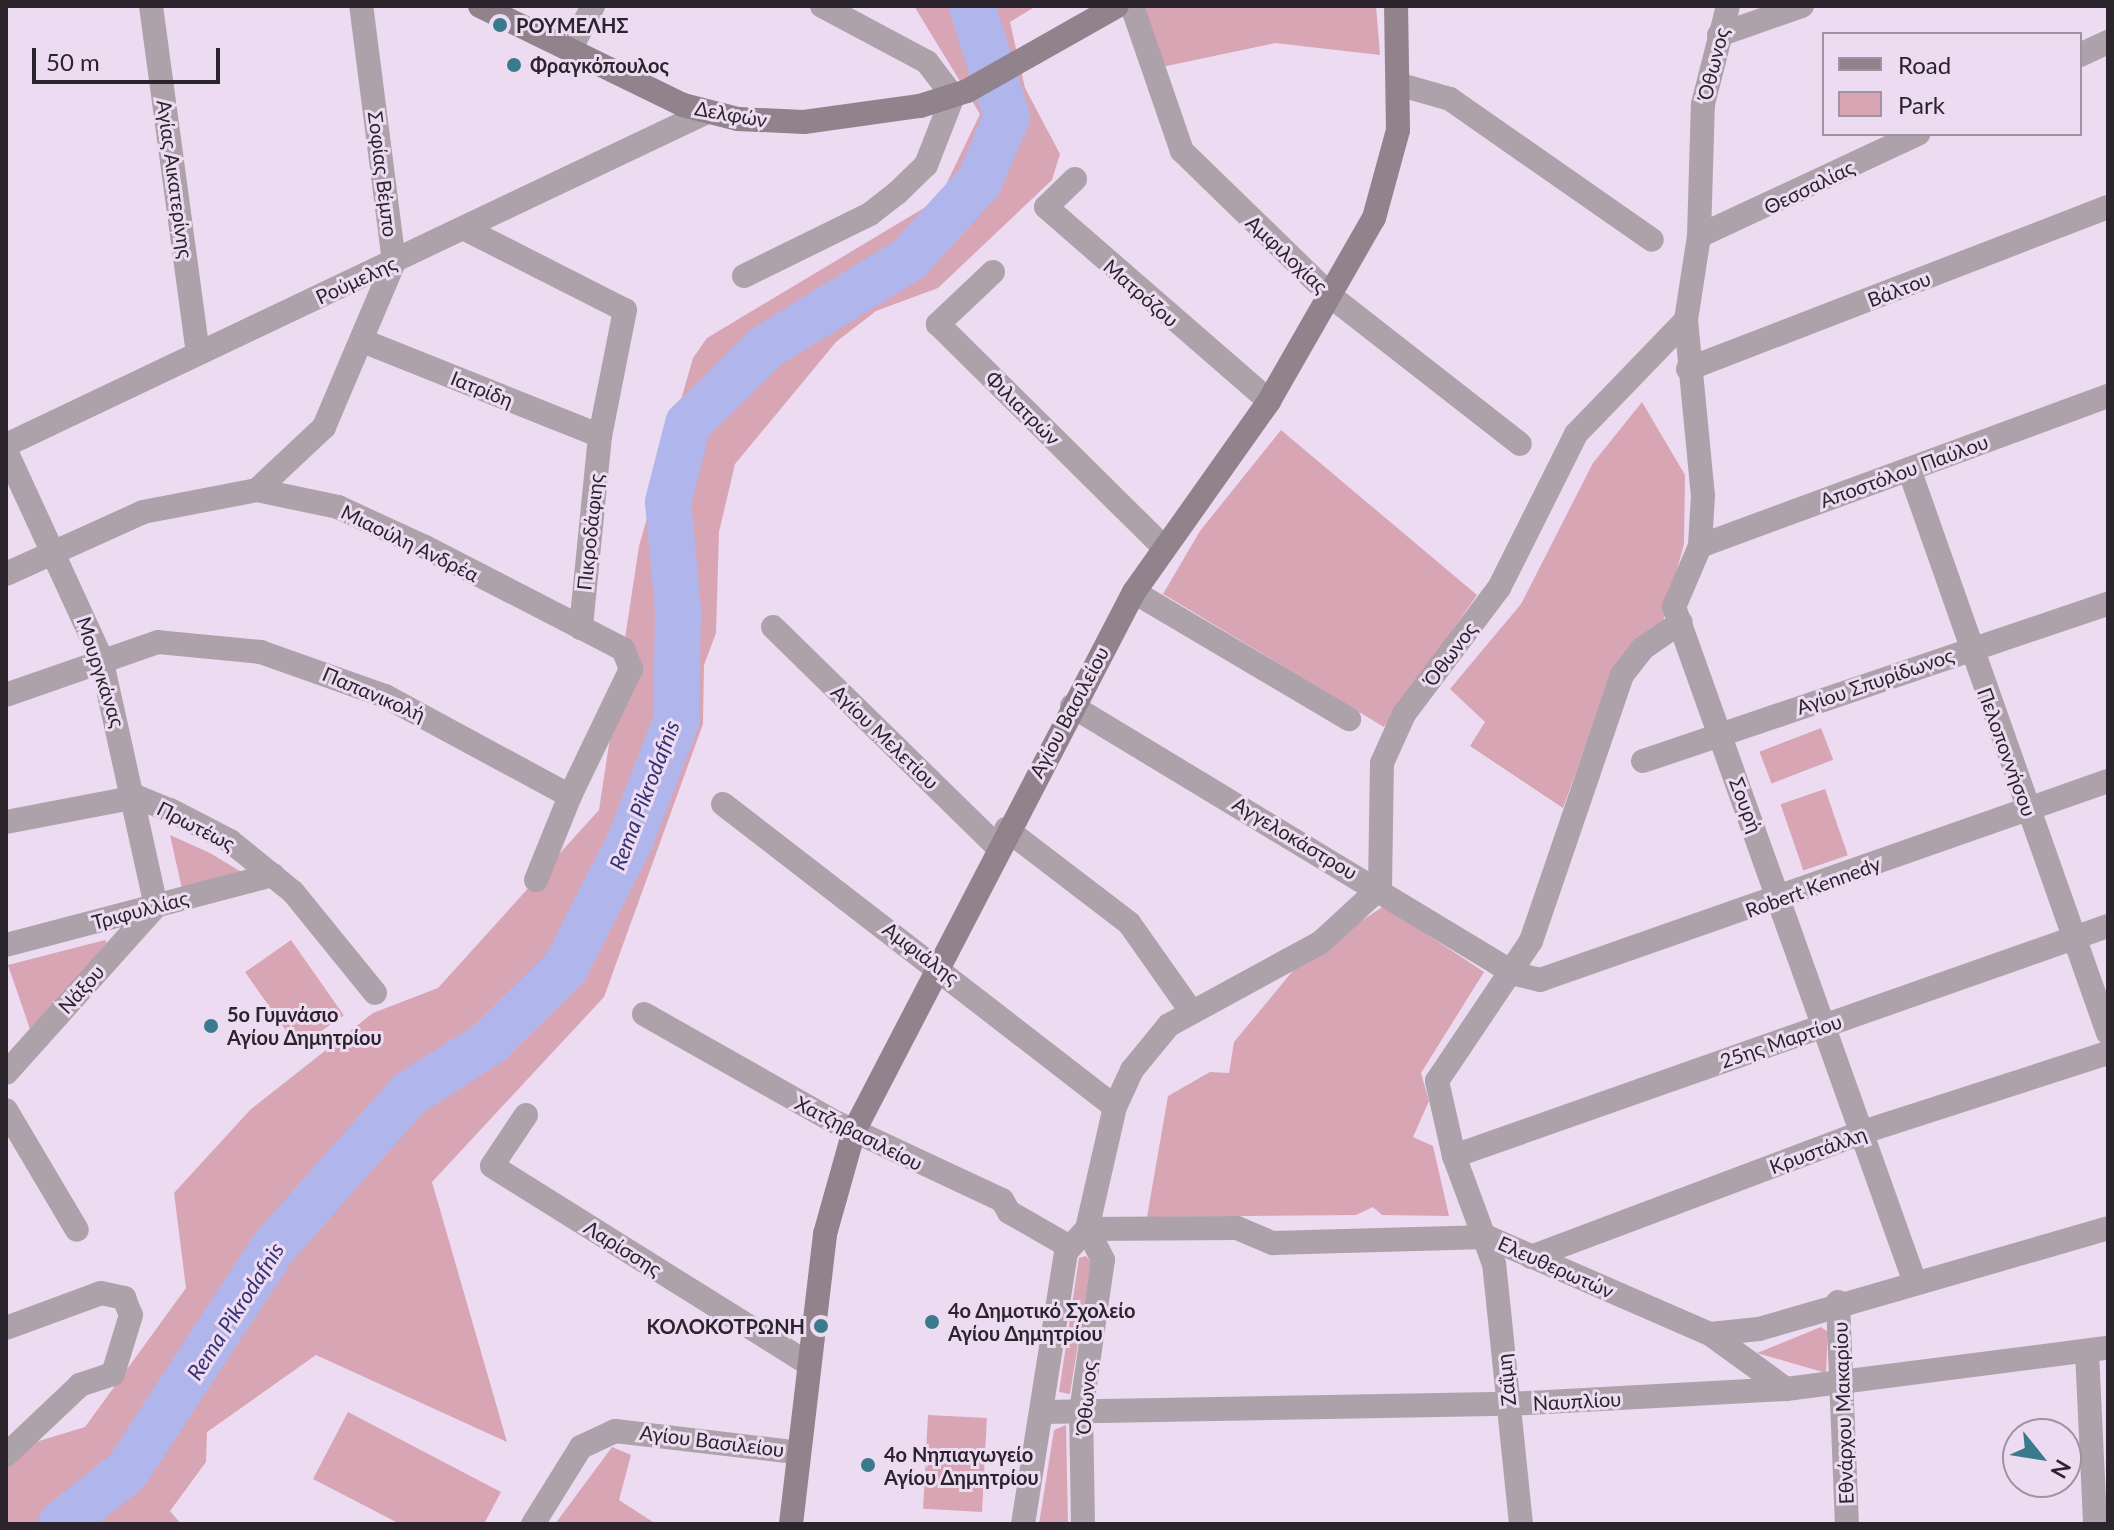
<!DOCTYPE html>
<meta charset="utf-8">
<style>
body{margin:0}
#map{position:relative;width:2114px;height:1530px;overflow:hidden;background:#eddbf2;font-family:Lato,sans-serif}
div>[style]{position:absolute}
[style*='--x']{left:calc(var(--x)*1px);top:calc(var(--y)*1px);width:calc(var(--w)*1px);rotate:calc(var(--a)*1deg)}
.green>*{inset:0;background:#d8a5b5;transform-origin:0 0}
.river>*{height:46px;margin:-23px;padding:0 23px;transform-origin:23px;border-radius:23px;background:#b0b6ec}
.street>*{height:24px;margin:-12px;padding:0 12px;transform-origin:12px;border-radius:12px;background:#ada2a9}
.secondary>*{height:24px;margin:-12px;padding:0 12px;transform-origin:12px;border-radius:12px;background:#92828c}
.dots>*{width:22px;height:22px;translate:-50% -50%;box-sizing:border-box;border:4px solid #eddbf2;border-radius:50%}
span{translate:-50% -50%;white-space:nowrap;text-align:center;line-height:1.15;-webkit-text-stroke:6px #eddbf2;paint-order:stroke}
.poi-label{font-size:20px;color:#2b242d;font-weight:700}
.left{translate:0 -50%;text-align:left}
.right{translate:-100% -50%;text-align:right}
.street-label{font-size:20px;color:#2b242d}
.water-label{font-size:22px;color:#343374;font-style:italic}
.frame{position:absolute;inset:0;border:8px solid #2b242d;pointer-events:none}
.legend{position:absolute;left:1822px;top:32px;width:260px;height:104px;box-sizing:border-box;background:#eddbf2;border:2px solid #9f92a3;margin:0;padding:10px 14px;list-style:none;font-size:24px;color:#2b242d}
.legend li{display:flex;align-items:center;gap:16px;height:40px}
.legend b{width:40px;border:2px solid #9f92a3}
.north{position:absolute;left:2002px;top:1418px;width:80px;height:80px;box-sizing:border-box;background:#eddbf2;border:2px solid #9f92a3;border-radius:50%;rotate:120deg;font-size:22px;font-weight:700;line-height:32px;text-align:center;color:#2b242d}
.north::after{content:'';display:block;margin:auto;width:28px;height:36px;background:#3a7a8d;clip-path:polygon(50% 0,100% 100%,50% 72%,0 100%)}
.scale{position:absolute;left:32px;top:48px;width:188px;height:36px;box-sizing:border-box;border:4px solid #2b242d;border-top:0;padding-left:10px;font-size:24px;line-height:28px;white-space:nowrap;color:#2b242d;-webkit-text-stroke:6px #eddbf2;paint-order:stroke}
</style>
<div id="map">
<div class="green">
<i style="clip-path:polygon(914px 6px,1036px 6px,1010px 22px,1025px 88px,1060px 154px,1052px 180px,938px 288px,876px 311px,836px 342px,735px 464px,719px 532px,716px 633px,704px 665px,703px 724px,604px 997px,432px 1182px,507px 1442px,316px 1355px,207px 1432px,206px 1462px,170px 1511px,181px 1524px,6px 1524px,6px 1451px,85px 1427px,186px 1288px,174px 1193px,250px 1110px,373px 1013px,438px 988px,599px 810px,639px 546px,693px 358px,707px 338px,939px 199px,980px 114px)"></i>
<i style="clip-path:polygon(1376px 6px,1380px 55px,1275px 43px,1162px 67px,1142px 8px)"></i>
<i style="clip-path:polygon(1642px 402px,1685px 475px,1684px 544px,1662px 625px,1613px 669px,1563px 808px,1470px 746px,1485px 722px,1450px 689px,1521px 604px,1593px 463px)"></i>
<i style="clip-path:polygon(1281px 430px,1477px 595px,1384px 727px,1163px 594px,1200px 531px)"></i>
<i style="left:1821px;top:728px;width:34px;height:66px;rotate:69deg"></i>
<i style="left:1825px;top:789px;width:70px;height:47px;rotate:71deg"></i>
<i style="clip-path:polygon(170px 835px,210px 853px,243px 873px,182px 889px)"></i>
<i style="clip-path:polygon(1384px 906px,1484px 972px,1421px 1073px,1429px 1101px,1413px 1137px,1433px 1146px,1449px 1216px,1382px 1215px,1373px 1207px,1356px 1215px,1147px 1217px,1168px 1096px,1210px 1072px,1229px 1073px,1234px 1042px,1302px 960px)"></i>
<i style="clip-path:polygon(105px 940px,107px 943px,31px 1032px,8px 965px)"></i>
<i style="left:291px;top:940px;width:92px;height:56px;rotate:55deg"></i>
<i style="clip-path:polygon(1086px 1256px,1091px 1262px,1070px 1394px,1059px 1392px,1079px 1258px)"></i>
<i style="clip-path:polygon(1821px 1327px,1828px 1332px,1826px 1373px,1757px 1353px)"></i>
<i style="clip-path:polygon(348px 1412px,501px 1492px,484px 1524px,400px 1524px,313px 1479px)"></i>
<i style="left:928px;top:1415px;width:59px;height:94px;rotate:3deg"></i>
<i style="clip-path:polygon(1066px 1425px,1068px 1524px,1039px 1524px,1054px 1430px)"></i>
<i style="clip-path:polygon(612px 1447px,631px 1455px,619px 1500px,656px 1524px,555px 1524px)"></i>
</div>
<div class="river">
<i style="--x:61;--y:1524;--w:85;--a:-38.8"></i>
<i style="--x:127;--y:1471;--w:265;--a:-56.8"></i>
<i style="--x:272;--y:1249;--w:207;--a:-48.5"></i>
<i style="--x:409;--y:1094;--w:95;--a:-32.5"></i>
<i style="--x:489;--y:1043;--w:107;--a:-44.6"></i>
<i style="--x:565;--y:968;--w:143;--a:-62.9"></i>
<i style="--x:630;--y:841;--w:129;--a:-69"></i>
<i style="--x:676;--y:721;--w:111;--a:-89"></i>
<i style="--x:678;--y:610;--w:108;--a:-95.3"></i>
<i style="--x:668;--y:502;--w:81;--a:-75.6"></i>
<i style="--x:688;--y:424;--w:110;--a:-44.6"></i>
<i style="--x:766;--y:347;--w:168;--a:-31.6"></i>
<i style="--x:909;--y:259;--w:104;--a:-47.7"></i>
<i style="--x:979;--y:182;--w:71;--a:-66.7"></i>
<i style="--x:1007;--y:117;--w:116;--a:-107.5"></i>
</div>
<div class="street">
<i style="--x:151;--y:6;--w:350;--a:82.3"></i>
<i style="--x:1132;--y:6;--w:153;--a:71"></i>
<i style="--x:1182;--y:151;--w:211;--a:44.2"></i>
<i style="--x:1333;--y:298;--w:237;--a:38"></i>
<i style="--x:1719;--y:35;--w:88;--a:-19.3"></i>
<i style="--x:570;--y:50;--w:50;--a:-62.4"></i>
<i style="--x:2080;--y:55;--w:31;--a:-25"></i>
<i style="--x:1401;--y:85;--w:51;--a:15.9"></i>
<i style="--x:1450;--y:99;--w:246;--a:34.9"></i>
<i style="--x:1075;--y:179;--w:40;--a:136"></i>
<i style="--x:1046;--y:207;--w:296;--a:41"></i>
<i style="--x:467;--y:230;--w:177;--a:26.9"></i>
<i style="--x:625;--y:310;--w:128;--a:101.2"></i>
<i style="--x:600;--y:436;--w:193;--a:95.7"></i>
<i style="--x:1699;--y:236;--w:242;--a:-25"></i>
<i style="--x:993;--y:272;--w:76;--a:136.6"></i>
<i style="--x:938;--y:324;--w:315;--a:44.7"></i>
<i style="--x:744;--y:276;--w:140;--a:-26.2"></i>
<i style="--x:870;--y:214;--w:34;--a:-38"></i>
<i style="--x:897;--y:193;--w:40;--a:-44"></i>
<i style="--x:926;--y:165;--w:74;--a:-68.6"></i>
<i style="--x:953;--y:96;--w:43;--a:-127.4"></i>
<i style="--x:927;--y:62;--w:119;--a:-151.9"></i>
<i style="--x:1686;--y:320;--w:176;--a:84.5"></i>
<i style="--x:1703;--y:495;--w:51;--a:93.4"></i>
<i style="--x:1700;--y:546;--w:66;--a:113.1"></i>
<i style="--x:1674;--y:607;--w:715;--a:70.37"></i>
<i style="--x:363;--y:341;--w:255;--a:21.8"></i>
<i style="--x:1688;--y:369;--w:450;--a:-21.1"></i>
<i style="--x:6;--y:445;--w:774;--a:-25.41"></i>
<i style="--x:6;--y:451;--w:228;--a:65.3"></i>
<i style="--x:101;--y:658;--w:254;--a:77.5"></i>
<i style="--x:156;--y:906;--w:224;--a:131.9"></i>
<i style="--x:1909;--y:469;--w:598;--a:70.57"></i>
<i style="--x:257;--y:490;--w:92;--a:-43.2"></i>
<i style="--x:324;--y:427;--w:179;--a:-67"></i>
<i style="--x:394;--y:262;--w:258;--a:-97.3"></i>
<i style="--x:1700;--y:546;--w:435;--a:-20.2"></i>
<i style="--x:6;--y:574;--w:150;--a:-24.3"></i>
<i style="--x:143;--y:512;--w:116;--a:-10.9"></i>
<i style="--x:257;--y:490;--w:83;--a:11.9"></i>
<i style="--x:338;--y:507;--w:96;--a:24.7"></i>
<i style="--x:425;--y:547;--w:223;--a:27.3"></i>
<i style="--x:623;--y:649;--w:22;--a:68"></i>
<i style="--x:631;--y:669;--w:141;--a:115.7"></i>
<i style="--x:570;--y:796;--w:210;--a:-151.6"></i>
<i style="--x:385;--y:696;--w:132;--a:-160.5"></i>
<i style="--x:261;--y:652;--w:103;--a:-174.5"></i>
<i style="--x:158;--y:642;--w:161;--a:160.8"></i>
<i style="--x:1134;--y:592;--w:250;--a:30.6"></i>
<i style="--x:773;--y:627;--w:315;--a:44.4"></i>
<i style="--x:1072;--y:706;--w:518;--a:31.17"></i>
<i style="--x:1515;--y:974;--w:26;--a:13"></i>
<i style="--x:1540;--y:980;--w:602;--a:-19.31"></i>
<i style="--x:1643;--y:761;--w:491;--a:-18.7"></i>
<i style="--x:723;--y:804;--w:495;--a:37.7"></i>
<i style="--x:6;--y:822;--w:133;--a:-10.8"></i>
<i style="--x:137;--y:797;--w:35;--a:22"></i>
<i style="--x:170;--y:810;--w:68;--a:27.3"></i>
<i style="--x:230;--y:841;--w:81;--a:39"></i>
<i style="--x:293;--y:892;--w:130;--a:50.9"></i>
<i style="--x:1006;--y:829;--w:155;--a:37.4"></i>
<i style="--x:1129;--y:923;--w:108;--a:54.8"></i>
<i style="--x:536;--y:880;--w:91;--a:-68"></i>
<i style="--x:6;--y:945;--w:276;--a:-14.7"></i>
<i style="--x:644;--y:1014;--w:215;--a:29.5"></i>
<i style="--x:831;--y:1120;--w:189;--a:25.1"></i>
<i style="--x:1002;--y:1200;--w:14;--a:60"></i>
<i style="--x:1009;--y:1212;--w:70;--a:29.8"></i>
<i style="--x:6;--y:1110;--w:139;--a:59.4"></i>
<i style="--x:526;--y:1115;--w:61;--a:123.7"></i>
<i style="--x:492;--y:1166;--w:370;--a:32"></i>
<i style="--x:1454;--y:1156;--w:693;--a:-19.38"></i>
<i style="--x:1087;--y:1229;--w:150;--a:-0.4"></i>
<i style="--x:1237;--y:1228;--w:39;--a:23"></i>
<i style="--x:1273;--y:1243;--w:214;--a:-1.6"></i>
<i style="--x:1487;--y:1237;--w:243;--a:23.5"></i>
<i style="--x:1710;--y:1334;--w:49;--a:-5.8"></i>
<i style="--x:1759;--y:1329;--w:363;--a:-16.1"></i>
<i style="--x:1531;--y:1257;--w:355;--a:-20.6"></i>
<i style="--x:1863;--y:1132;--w:257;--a:-17.9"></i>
<i style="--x:1838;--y:1302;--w:222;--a:87.7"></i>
<i style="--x:6;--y:1328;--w:101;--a:-20.2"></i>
<i style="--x:101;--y:1293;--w:24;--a:12"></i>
<i style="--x:124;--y:1298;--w:18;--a:68"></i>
<i style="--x:131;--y:1315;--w:62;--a:107"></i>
<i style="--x:113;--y:1374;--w:35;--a:162"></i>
<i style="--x:80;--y:1385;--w:102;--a:136.6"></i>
<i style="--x:1710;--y:1334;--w:94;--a:35.9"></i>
<i style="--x:2087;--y:1352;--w:172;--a:87.3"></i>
<i style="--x:1043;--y:1412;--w:466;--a:-1"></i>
<i style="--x:1509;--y:1404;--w:277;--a:-3.1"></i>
<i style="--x:1786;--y:1389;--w:325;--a:-7.3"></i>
<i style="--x:533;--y:1524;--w:91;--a:-58.1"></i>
<i style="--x:581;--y:1447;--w:38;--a:-25"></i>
<i style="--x:615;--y:1431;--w:181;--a:6.7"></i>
<i style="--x:1023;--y:1524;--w:275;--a:-81"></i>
<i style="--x:1066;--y:1252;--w:31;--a:-48"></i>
<i style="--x:1087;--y:1229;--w:125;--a:-77.1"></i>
<i style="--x:1115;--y:1107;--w:41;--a:-65.3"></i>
<i style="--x:1132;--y:1070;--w:58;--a:-50.6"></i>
<i style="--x:1169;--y:1025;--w:173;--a:-28.6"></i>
<i style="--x:1321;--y:942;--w:80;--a:-42.5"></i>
<i style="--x:1380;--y:888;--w:125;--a:-89.1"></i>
<i style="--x:1382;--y:763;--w:54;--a:-65.8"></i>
<i style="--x:1404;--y:714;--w:158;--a:-53"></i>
<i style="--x:1499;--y:588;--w:172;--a:-63.4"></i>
<i style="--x:1576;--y:434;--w:158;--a:-46"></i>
<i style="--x:1686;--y:320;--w:85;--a:-81.2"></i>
<i style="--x:1699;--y:236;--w:132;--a:-88.3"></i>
<i style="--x:1703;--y:104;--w:101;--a:-75.7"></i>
<i style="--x:1083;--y:1524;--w:112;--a:-91"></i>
<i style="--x:1081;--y:1412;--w:154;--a:-81.8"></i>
<i style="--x:1103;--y:1260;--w:35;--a:-117"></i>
<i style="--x:1521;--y:1524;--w:261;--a:-95.9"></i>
<i style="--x:1494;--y:1264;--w:115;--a:-110.3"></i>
<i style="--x:1454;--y:1156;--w:77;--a:-102.8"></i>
<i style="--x:1437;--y:1081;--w:169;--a:-56.1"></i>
<i style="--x:1531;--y:941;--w:281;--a:-71.1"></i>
<i style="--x:1622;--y:675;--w:33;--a:-52"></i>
<i style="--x:1642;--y:649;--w:47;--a:-34.7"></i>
</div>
<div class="secondary">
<i style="--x:480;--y:6;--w:226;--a:26"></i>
<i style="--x:683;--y:105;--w:57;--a:14.3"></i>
<i style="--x:738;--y:119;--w:66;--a:2.6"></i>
<i style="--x:804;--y:122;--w:117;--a:-7.9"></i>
<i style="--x:920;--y:106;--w:49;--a:-17.7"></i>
<i style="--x:967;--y:91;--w:172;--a:-29.5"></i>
<i style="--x:791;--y:1524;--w:292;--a:-83.3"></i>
<i style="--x:825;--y:1234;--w:107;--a:-74.3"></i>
<i style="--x:854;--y:1131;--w:607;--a:-62.55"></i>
<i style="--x:1134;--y:592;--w:234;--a:-54.7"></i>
<i style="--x:1269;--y:401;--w:211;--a:-60.2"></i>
<i style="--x:1374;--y:218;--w:91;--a:-74.7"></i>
<i style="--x:1398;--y:130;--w:124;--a:-90.9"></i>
</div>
<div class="dots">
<i style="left:500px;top:25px;background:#3a7a8d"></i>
<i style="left:514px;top:65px;background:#3a7a8d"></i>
<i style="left:211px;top:1026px;background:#3a7a8d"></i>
<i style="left:932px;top:1322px;background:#3a7a8d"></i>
<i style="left:821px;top:1326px;background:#3a7a8d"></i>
<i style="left:868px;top:1465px;background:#3a7a8d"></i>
</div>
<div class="poi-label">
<span class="left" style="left:516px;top:25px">ΡΟΥΜΕΛΗΣ</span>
<span class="left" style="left:530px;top:65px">Φραγκόπουλος</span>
<span class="left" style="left:227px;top:1026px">5ο Γυμνάσιο<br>Αγίου Δημητρίου</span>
<span class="left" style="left:948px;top:1322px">4ο Δημοτικό Σχολείο<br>Αγίου Δημητρίου</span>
<span class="right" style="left:805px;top:1326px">ΚΟΛΟΚΟΤΡΏΝΗ</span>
<span class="left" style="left:884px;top:1466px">4ο Νηπιαγωγείο<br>Αγίου Δημητρίου</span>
</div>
<div class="street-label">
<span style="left:1713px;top:64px;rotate:-76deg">Όθωνος</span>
<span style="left:731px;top:114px;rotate:10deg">Δελφών</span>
<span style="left:383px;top:174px;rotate:83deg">Σοφίας Βέμπο</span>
<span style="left:175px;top:179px;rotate:82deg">Αγίας Αικατερίνης</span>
<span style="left:1809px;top:187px;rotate:-26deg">Θεσσαλίας</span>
<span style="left:1287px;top:254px;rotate:43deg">Αμφιλοχίας</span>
<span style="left:356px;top:280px;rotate:-25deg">Ρούμελης</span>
<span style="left:1899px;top:289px;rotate:-21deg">Βάλτου</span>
<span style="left:1141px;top:293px;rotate:41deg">Ματρόζου</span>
<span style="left:482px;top:389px;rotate:22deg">Ιατρίδη</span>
<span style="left:1023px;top:408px;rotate:45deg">Φιλιατρών</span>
<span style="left:1904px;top:471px;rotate:-20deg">Αποστόλου Παύλου</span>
<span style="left:590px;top:532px;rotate:-84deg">Πικροδάφιης</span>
<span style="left:410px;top:543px;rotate:26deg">Μιαούλη Ανδρέα</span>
<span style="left:1450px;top:654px;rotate:-53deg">Όθωνος</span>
<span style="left:101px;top:672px;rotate:72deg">Μουργκάνας</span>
<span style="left:1875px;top:681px;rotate:-19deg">Αγίου Σπυρίδωνος</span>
<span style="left:374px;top:694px;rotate:23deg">Παπανικολή</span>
<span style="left:1069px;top:712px;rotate:-62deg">Αγίου Βασιλείου</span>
<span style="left:885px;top:737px;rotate:44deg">Αγίου Μελετίου</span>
<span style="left:2007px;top:752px;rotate:70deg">Πελοποννήσου</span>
<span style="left:1746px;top:805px;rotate:69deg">Σουρή</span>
<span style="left:196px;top:826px;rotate:27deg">Πρωτέως</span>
<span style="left:1295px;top:838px;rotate:31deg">Αγγελοκάστρου</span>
<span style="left:1813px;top:887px;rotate:-20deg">Robert Kennedy</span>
<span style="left:140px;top:910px;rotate:-15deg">Τριφυλλίας</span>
<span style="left:921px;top:953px;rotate:37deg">Αμφιάλης</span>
<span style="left:81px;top:989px;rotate:-48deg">Νάξου</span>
<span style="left:1781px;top:1041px;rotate:-19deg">25ης Μαρτίου</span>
<span style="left:859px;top:1133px;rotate:27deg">Χατζηβασιλείου</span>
<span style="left:1818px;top:1150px;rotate:-20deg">Κρυστάλλη</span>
<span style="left:623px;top:1248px;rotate:32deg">Λαρίσσης</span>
<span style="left:1556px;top:1267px;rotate:24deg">Ελευθερωτών</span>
<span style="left:1506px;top:1380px;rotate:-96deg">Ζαΐμη</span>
<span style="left:1086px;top:1398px;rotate:-85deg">Όθωνος</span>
<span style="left:1577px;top:1401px;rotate:-3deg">Ναυπλίου</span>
<span style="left:1843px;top:1413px;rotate:-92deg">Εθνάρχου Μακαρίου</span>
<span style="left:712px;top:1441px;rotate:7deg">Αγίου Βασιλείου</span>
</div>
<div class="water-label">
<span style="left:644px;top:795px;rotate:-69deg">Rema Pikrodafnis</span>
<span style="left:235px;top:1311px;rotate:-57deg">Rema Pikrodafnis</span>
</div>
<div class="frame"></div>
<ul class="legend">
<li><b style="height:10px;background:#92828c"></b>Road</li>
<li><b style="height:22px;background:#d8a5b5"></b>Park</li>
</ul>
<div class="north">N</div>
<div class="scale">50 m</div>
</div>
